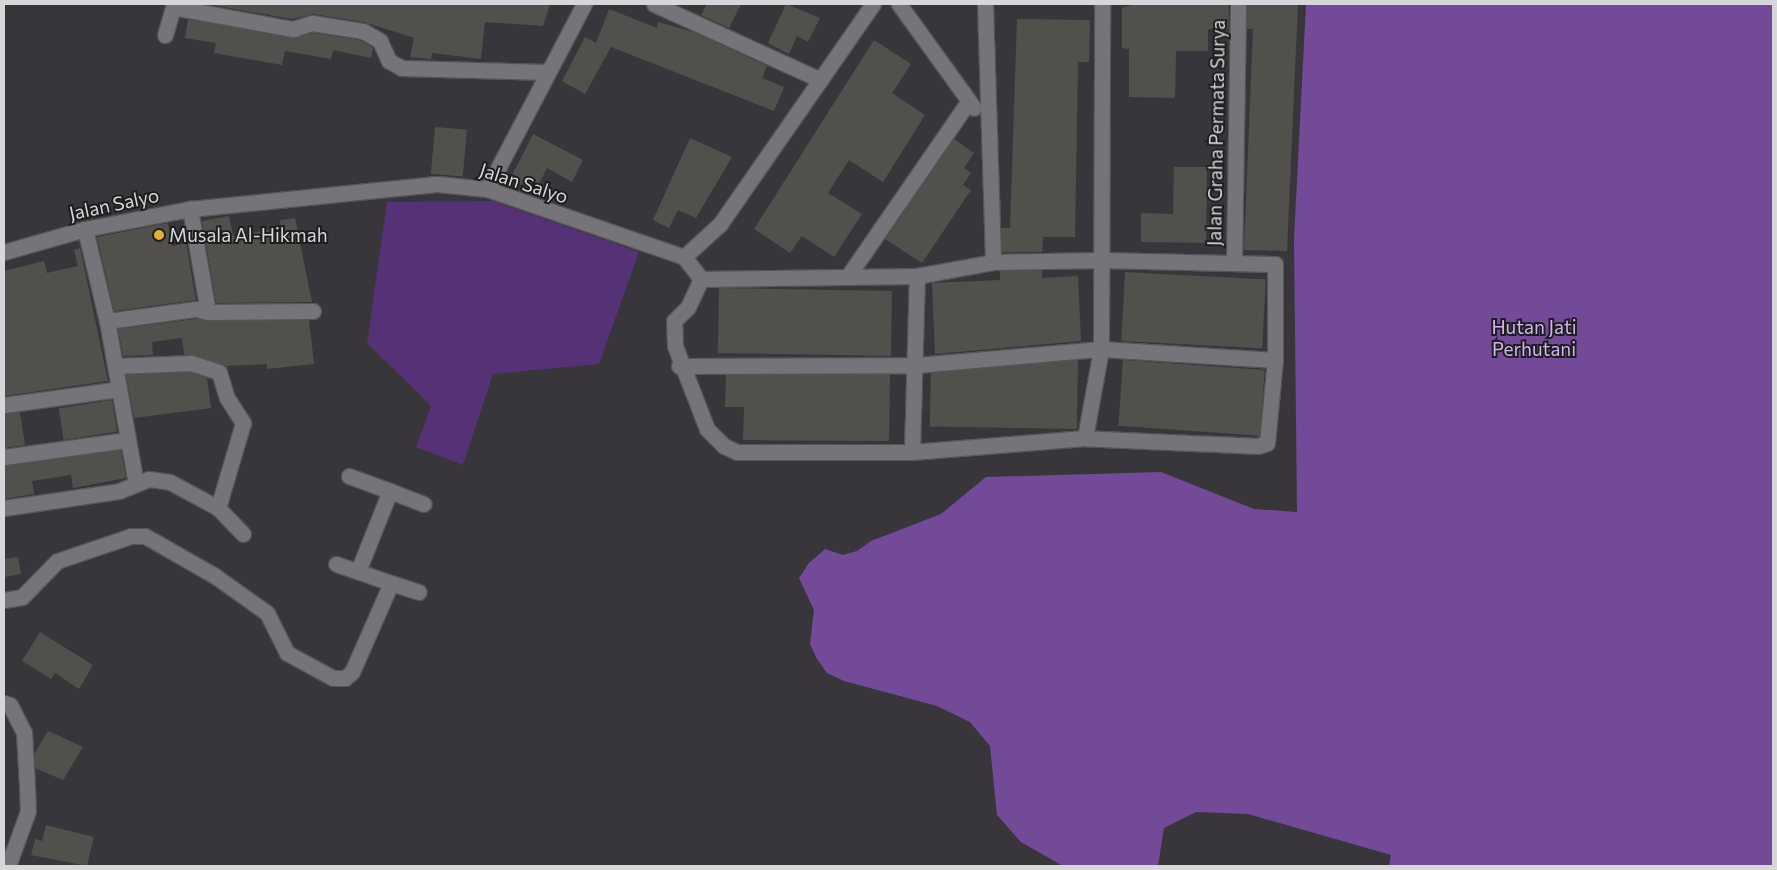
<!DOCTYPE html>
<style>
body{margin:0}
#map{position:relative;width:1777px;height:870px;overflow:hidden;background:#38363a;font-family:Commissioner,sans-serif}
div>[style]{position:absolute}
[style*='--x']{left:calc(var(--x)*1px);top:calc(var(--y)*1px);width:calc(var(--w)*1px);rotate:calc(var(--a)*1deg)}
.green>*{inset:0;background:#553175}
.forest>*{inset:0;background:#734a98}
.building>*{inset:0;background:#52504c;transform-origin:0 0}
.roads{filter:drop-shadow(1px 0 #565458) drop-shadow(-1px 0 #565458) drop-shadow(0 1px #565458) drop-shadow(0 -1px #565458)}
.street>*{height:15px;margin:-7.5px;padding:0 7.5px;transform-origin:7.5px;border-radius:7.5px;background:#777479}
.secondary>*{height:15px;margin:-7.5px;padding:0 7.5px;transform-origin:7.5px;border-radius:7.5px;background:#777479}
.dots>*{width:14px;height:14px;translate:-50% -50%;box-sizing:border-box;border:2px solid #1e1e1f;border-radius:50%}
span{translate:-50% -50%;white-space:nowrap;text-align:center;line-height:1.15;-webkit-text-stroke:4px #1e1e1f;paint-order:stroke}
.street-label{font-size:19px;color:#d7d6d8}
.poi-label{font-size:19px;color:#d7d6d8}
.left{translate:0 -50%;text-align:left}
.park-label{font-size:19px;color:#d2b3f3}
.frame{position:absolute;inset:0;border:5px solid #d7d6d8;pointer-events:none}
</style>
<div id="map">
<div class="green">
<i style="clip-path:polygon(493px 201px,639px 252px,599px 364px,493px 374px,463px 465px,416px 447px,431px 406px,367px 343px,387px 202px)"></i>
</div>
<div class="forest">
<i style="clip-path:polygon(1306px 4px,1773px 4px,1773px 866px,1389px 866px,1391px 855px,1248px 814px,1196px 812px,1164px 828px,1158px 866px,1063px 866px,1021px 842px,997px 815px,990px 746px,970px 722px,937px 706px,844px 681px,827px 673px,817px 659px,810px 644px,814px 610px,799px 578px,809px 563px,825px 549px,843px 555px,857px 551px,871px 541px,941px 514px,986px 477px,1161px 472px,1254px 509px,1297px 512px,1294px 239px)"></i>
</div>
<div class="building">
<i style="clip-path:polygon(207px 4px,550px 4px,543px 26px,485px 22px,481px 59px,432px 53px,431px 59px,410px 57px,414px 38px,364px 22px,313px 14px,292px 19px)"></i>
<i style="clip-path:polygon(707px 4px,741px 4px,729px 28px,701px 15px)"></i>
<i style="clip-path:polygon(786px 4px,820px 18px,808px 42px,797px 36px,789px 54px,768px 43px)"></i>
<i style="clip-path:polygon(1135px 4px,1229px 4px,1228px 29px,1208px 29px,1208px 51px,1176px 51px,1175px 98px,1129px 97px,1129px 49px,1122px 48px,1122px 8px)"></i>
<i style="clip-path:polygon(1247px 4px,1298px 4px,1287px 251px,1244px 250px,1253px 29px,1247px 29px)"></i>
<i style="clip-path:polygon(609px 9px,657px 28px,658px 22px,693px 32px,767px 66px,762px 78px,784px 87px,774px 111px,611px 47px,585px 94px,562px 81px,585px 37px,596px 43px)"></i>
<i style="clip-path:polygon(188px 19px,291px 38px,313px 33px,360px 40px,373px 48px,371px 58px,333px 50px,331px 59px,285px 51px,282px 65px,214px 53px,216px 43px,185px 38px)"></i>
<i style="clip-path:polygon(1017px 19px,1090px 20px,1089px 62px,1078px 62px,1075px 237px,1043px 237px,1042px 252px,1002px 252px,1001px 228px,1010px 228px)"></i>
<i style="clip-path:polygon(874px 40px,911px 64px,892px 93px,925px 115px,883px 182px,849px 160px,828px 193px,862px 214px,834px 257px,802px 236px,790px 253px,754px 229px)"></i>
<i style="left:435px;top:127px;width:32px;height:47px;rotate:5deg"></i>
<i style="clip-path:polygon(533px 134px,583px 160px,572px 182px,547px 168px,535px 192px,510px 179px)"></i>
<i style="clip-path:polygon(690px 138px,732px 157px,696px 218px,678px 210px,669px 228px,653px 220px)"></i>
<i style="clip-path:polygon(954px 139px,974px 153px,964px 168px,971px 173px,963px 185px,971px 190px,922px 263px,885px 239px)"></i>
<i style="clip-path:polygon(1174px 167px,1207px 167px,1206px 243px,1141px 242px,1141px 213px,1173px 214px)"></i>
<i style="clip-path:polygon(229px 216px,233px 236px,281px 228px,280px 220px,295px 218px,312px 302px,216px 303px,202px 221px)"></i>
<i style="clip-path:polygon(168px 223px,172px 246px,186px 243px,196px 300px,114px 311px,97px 237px)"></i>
<i style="clip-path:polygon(80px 248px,108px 381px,4px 396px,4px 271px,44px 261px,47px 273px,78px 266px,74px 250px)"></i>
<i style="clip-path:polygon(1042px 270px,1042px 278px,1078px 276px,1081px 341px,935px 354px,932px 283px,1000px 280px,1000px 271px)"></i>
<i style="left:1125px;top:272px;width:141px;height:69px;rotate:3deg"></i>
<i style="left:719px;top:288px;width:173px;height:65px;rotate:1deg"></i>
<i style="clip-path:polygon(195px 319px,309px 320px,314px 364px,267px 369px,267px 364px,226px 366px,184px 354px,182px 338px,152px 342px,153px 355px,123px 356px,118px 329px)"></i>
<i style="left:1078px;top:360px;width:69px;height:147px;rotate:91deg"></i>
<i style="left:1123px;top:360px;width:142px;height:66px;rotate:4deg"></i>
<i style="clip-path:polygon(190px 372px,207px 378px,211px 408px,134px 418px,126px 375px)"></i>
<i style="clip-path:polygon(890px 374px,889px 441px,743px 440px,744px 407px,725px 407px,726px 375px)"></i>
<i style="left:112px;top:400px;width:32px;height:54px;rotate:81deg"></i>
<i style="clip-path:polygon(20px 412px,25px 445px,4px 448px,4px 414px)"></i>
<i style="clip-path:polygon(121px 450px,126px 478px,73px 488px,71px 475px,32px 481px,34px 494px,4px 499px,4px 466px)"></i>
<i style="clip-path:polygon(18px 557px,21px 574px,4px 577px,4px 559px)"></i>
<i style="clip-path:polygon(40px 632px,93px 665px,79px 689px,55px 673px,51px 679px,22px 661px)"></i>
<i style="clip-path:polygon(48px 731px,83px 747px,63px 780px,35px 768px,35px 753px)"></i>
<i style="clip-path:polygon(46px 825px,94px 837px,87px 866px,31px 855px,35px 839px,42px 841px)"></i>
</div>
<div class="roads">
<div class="street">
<i style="--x:654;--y:4;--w:183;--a:24.5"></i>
<i style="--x:899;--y:4;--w:128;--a:54.2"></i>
<i style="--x:985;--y:4;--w:258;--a:88.2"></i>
<i style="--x:173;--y:7;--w:122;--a:10.4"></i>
<i style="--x:293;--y:29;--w:20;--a:-18"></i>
<i style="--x:312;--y:23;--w:52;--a:8.9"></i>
<i style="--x:363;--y:31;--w:20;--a:30"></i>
<i style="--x:380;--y:41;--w:22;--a:66"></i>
<i style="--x:389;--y:61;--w:15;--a:28"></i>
<i style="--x:402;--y:68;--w:145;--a:1.6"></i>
<i style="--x:165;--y:35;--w:32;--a:-74"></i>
<i style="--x:487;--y:189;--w:209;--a:-62.3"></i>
<i style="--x:85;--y:229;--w:95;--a:76.6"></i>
<i style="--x:107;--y:321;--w:165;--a:79.9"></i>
<i style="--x:684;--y:257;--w:28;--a:52"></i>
<i style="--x:1100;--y:260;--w:175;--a:1.3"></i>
<i style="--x:1275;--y:264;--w:96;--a:90"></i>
<i style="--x:1275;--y:360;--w:83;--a:95.5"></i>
<i style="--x:1267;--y:443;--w:9;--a:162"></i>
<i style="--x:1258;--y:446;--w:173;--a:-177.4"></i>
<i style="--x:1085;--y:438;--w:174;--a:175.4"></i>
<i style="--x:912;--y:452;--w:175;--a:180"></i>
<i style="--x:737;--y:452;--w:14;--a:-155"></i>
<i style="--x:724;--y:446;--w:24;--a:-135"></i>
<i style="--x:707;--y:429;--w:89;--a:-111.1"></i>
<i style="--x:675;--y:346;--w:25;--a:-92"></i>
<i style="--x:674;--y:321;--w:20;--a:-45"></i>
<i style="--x:688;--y:307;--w:31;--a:-65"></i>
<i style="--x:701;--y:279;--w:216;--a:-0.8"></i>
<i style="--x:917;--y:276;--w:77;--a:-10.4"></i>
<i style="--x:993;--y:262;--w:107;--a:-1.1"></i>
<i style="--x:1234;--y:262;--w:258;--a:-89.1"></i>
<i style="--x:848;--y:276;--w:211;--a:-55.4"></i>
<i style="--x:208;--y:312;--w:105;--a:-0.5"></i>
<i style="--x:107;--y:321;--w:90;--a:-7.7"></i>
<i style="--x:196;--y:309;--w:12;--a:14"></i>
<i style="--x:208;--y:312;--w:105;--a:-99.9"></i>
<i style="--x:116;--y:366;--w:75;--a:-2.3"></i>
<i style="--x:191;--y:363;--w:29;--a:18"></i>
<i style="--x:219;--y:372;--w:27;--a:73"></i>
<i style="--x:227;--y:398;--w:30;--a:57"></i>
<i style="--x:243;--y:423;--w:89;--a:106.4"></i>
<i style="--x:218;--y:508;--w:36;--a:46"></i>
<i style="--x:679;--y:366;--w:238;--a:-0.2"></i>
<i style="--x:917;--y:365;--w:185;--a:-5"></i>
<i style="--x:1101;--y:349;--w:174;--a:3.6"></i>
<i style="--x:4;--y:405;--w:116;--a:-7.9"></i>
<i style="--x:1085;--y:438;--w:90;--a:-79.8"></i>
<i style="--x:1101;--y:349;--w:345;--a:-89.8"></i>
<i style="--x:912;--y:452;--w:176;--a:-88.4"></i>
<i style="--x:4;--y:457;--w:124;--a:-7.9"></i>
<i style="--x:349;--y:476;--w:44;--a:20.1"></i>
<i style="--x:390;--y:491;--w:86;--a:111.8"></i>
<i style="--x:390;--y:491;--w:36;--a:21"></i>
<i style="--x:4;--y:508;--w:116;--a:-8.4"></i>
<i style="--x:119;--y:491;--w:32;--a:-22"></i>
<i style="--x:149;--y:479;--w:21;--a:8"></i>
<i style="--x:170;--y:482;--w:55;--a:28.4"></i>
<i style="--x:391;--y:583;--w:29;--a:18"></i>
<i style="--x:4;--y:600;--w:18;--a:-9"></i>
<i style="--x:22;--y:597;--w:50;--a:-45.8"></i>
<i style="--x:57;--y:561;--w:78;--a:-18.7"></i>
<i style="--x:131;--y:536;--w:14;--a:0"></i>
<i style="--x:145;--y:536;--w:81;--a:29.7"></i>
<i style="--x:215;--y:576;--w:64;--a:35.4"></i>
<i style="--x:267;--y:613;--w:45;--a:63.4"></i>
<i style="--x:287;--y:653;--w:52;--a:28.5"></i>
<i style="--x:333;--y:678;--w:12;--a:0"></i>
<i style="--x:345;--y:678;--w:9;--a:-41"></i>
<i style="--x:352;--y:672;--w:97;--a:-66.3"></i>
<i style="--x:391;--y:583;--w:58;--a:-160.9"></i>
<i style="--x:4;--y:703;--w:6;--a:18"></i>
<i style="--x:10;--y:705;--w:30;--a:63"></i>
<i style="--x:24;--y:732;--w:53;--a:86.8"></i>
<i style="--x:27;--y:785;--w:26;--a:88"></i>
<i style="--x:28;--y:811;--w:59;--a:110"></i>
</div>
<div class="secondary">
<i style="--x:4;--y:252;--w:84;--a:-15.9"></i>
<i style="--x:85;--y:229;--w:107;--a:-10.8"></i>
<i style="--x:190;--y:209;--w:248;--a:-5.8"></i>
<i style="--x:437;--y:184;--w:50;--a:5.7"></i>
<i style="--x:487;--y:189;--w:208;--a:19"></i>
<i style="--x:684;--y:257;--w:49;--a:-42.5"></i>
<i style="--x:720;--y:224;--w:268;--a:-55.2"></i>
</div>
</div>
<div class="dots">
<i style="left:159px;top:235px;background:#e3ae35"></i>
</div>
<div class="street-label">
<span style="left:1216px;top:133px;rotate:-89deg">Jalan Graha Permata Surya</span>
<span style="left:524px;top:183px;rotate:18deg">Jalan Salyo</span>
<span style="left:114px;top:204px;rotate:-12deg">Jalan Salyo</span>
</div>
<div class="poi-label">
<span class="left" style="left:169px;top:235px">Musala Al-Hikmah</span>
</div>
<div class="park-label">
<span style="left:1534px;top:338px">Hutan Jati<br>Perhutani</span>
</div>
<div class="frame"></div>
</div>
